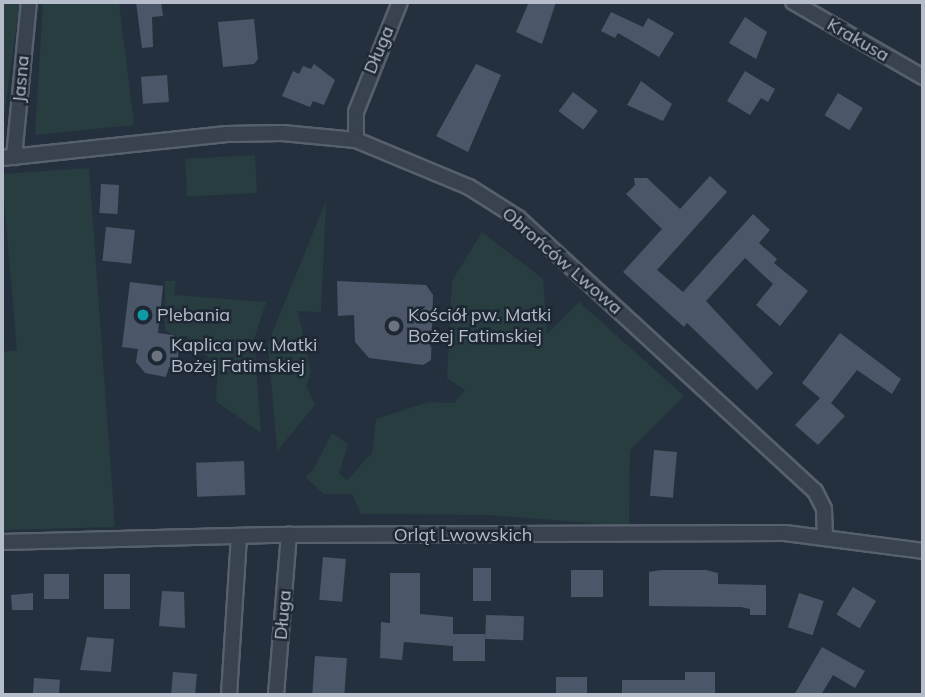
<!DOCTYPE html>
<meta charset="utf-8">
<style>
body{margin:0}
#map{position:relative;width:925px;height:697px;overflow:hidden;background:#25303f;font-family:Mulish,sans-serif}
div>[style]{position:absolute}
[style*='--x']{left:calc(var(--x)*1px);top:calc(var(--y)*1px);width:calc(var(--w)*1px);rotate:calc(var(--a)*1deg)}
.green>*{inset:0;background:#273d40;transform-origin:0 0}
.building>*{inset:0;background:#4b5768;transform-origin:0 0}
.roads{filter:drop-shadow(2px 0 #57606d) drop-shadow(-2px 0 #57606d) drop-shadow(0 2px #57606d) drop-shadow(0 -2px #57606d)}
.street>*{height:14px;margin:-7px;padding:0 7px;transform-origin:7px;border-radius:7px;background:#39424f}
.dots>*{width:19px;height:19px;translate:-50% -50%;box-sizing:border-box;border:4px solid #1e2734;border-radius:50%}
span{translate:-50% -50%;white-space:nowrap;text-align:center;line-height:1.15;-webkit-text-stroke:5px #1e2734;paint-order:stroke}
.street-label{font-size:18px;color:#b5bdca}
.poi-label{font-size:18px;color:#b5bdca}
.left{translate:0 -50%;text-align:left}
.frame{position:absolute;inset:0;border:4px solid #b5bdca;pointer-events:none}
</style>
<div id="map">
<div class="green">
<i style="clip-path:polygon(2px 2px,20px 2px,2px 130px)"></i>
<i style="clip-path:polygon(43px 2px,119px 2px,134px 125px,35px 135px)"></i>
<i style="left:255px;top:155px;width:38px;height:70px;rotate:87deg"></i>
<i style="clip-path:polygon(89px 168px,115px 527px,2px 530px,2px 352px,17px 350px,2px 174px)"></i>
<i style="clip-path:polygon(326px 201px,321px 312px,298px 311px,311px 372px,306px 386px,315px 405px,277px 451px,268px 343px)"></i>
<i style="clip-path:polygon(482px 232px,543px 279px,547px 334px,579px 302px,684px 396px,630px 450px,629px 526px,489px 515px,361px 514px,352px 494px,324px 494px,305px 477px,313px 470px,332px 433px,348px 444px,339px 474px,347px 480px,372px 453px,376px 419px,429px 402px,454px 403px,465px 390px,447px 378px,452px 281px)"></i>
<i style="clip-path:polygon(165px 281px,176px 281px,174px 295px,266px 302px,254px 339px,261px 433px,216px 401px,218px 363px,165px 330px)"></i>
</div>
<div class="building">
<i style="clip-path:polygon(136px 2px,161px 2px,163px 16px,152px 17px,153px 47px,142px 48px)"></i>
<i style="clip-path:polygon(529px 2px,556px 2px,542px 44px,516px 32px)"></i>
<i style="clip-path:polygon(611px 12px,643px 27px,648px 18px,674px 33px,659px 57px,618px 33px,615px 38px,601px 31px)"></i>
<i style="clip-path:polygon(745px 17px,767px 32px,756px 59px,729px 43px)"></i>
<i style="clip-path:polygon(254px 19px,258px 59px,254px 64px,223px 67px,218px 22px)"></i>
<i style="clip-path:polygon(314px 64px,335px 80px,324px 105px,313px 101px,310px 107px,282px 96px,293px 71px,299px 74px,303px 66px,311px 69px)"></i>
<i style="clip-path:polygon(476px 64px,501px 75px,468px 152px,436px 136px)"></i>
<i style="clip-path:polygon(745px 71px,775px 89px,768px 102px,761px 98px,750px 115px,727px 101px)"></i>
<i style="left:167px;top:75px;width:27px;height:26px;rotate:86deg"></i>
<i style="clip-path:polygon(641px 81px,672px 104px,663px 121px,627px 105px)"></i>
<i style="left:573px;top:92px;width:31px;height:24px;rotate:37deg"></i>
<i style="left:838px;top:93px;width:29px;height:26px;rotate:31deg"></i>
<i style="clip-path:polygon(710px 176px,727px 192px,657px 270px,683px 292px,753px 214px,770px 230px,759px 243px,777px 259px,774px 263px,808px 291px,780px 326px,756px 305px,773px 284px,745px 258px,706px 301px,773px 373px,757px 390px,687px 323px,684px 327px,623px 272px,662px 229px,626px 194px,635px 185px,634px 178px,647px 178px,680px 209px)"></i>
<i style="left:101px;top:184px;width:18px;height:29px;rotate:3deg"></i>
<i style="left:106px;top:227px;width:29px;height:34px;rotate:6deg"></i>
<i style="clip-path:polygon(337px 281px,426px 285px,433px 295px,431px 360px,423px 365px,369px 358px,355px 342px,354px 315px,338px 316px)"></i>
<i style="clip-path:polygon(130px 282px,163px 286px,158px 333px,173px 335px,179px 345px,177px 369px,169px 367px,166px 377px,145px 373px,136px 362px,138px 349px,122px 347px)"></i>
<i style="clip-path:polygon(840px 333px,901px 379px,892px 394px,857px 370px,831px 403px,845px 416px,818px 445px,795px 425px,820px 398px,802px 383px)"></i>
<i style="left:654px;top:450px;width:23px;height:46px;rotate:5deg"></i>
<i style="left:244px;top:461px;width:34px;height:48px;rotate:88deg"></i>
<i style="left:323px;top:557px;width:23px;height:43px;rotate:5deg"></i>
<i style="left:473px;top:568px;width:18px;height:33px"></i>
<i style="left:571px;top:570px;width:32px;height:27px"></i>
<i style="clip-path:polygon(661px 570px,706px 570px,718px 573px,718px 584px,766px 585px,766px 615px,750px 615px,750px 609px,741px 607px,649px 606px,649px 572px)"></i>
<i style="clip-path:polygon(390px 573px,420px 573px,420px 614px,453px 617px,453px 646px,404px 642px,402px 660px,380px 658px,381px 622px,390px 623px)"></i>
<i style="left:44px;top:574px;width:25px;height:25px"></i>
<i style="left:104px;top:574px;width:26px;height:35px"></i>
<i style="left:853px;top:587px;width:27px;height:32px;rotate:31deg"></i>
<i style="clip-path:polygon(162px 591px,184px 592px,185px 628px,159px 626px)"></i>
<i style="clip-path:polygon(33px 593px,33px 610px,12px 610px,11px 595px)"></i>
<i style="left:799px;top:593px;width:26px;height:36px;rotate:18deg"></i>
<i style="left:486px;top:615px;width:38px;height:24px;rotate:2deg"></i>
<i style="left:453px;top:634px;width:32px;height:27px"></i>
<i style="clip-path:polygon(87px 637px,114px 639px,111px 672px,80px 670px)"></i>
<i style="clip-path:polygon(822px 647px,865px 671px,855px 688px,833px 675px,821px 695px,794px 695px)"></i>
<i style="left:315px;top:656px;width:32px;height:39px;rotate:4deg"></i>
<i style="left:173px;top:672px;width:24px;height:23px;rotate:5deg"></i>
<i style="clip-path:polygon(685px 672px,715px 672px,715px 695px,622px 695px,622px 680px,685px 680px)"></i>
<i style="left:556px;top:677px;width:31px;height:18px"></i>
<i style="left:34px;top:678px;width:26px;height:17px;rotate:4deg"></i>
</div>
<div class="roads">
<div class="street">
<i style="--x:793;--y:2;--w:150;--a:30"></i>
<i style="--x:356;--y:140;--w:28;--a:-90"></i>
<i style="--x:356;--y:112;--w:118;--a:-68.2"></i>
<i style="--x:14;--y:157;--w:156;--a:-84.5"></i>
<i style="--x:2;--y:158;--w:226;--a:-6.1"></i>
<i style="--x:227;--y:134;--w:55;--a:-1"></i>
<i style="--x:282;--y:133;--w:74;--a:5.4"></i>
<i style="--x:356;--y:140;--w:122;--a:22.6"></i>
<i style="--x:469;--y:187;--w:58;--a:32.3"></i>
<i style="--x:518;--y:218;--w:403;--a:42.6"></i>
<i style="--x:815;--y:491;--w:20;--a:63"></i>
<i style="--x:824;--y:509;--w:26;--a:88"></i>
<i style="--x:2;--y:542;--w:269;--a:-1.5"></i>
<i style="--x:271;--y:535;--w:514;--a:-0.22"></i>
<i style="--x:785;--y:533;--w:139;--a:7.4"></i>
<i style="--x:229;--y:695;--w:159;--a:-86.4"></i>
<i style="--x:276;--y:695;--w:161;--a:-85.4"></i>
</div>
</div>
<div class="dots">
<i style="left:143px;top:315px;background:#0f9aa8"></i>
<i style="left:394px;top:326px;background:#6b7280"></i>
<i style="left:157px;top:356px;background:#6b7280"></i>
</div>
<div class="street-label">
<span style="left:858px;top:40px;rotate:30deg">Krakusa</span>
<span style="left:379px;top:50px;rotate:-67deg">Długa</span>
<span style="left:21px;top:79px;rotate:-85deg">Jasna</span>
<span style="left:562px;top:261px;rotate:41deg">Obrońców Lwowa</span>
<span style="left:463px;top:535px">Orląt Lwowskich</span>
<span style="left:283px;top:615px;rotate:-85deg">Długa</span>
</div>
<div class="poi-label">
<span class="left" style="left:157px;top:315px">Plebania</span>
<span class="left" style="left:408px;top:326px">Kościół pw. Matki<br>Bożej Fatimskiej</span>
<span class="left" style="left:171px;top:356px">Kaplica pw. Matki<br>Bożej Fatimskiej</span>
</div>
<div class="frame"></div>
</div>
